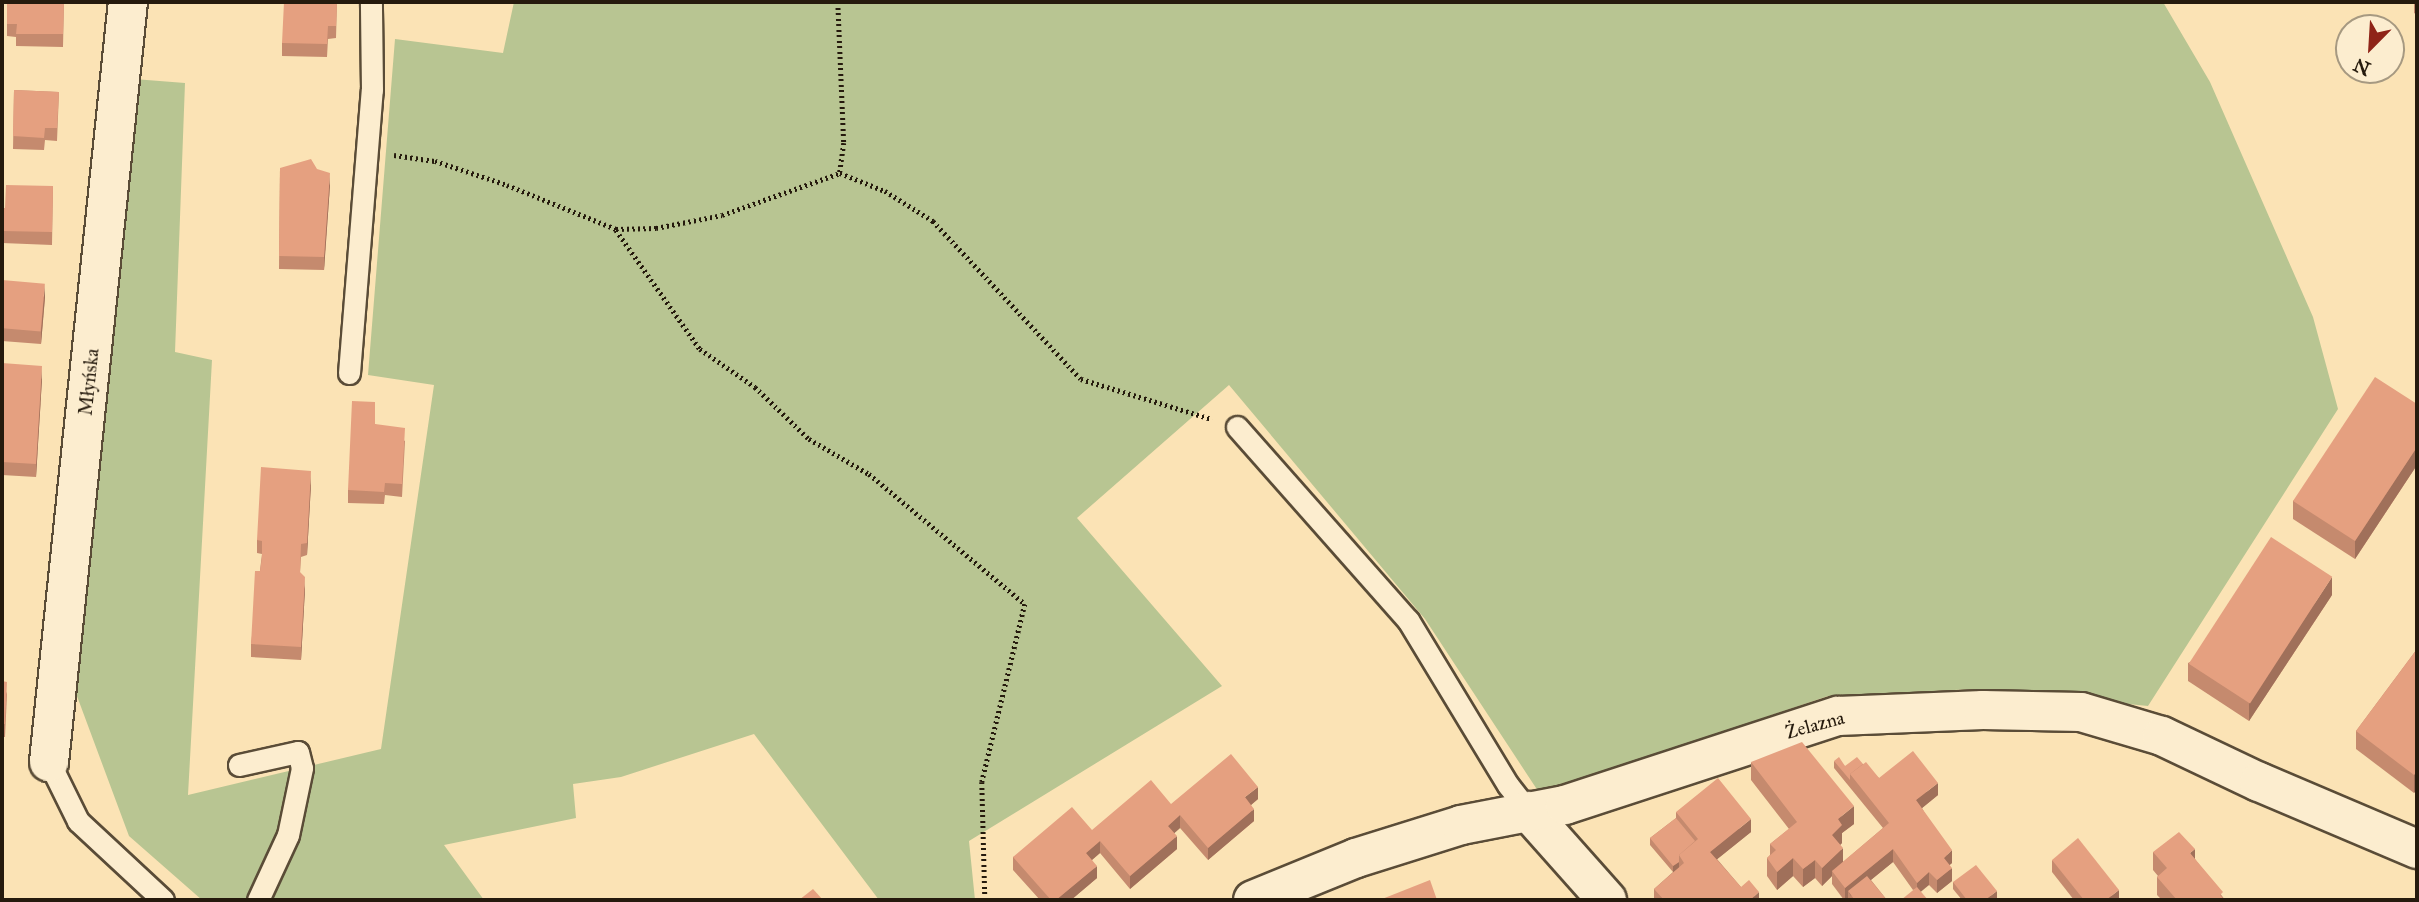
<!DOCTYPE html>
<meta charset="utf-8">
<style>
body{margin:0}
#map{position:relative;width:2419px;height:902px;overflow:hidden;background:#fbe3b5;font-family:"IM FELL Great Primer",serif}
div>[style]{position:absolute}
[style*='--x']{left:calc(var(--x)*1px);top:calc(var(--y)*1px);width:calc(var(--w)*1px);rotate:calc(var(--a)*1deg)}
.green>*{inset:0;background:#b8c592}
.path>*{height:4.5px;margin-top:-2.25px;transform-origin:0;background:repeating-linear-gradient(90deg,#251a0d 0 2px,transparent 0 5.5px)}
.roads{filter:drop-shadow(2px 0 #5a4c37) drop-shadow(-2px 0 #5a4c37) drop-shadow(0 2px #5a4c37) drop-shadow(0 -2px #5a4c37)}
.lane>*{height:21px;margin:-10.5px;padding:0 10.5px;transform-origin:10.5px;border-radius:10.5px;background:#fcedcf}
.street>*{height:38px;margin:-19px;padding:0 19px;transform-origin:19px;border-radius:19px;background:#fcedcf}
.wall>*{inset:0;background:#c58a6e}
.shaded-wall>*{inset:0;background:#a0705a}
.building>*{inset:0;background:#e5a080;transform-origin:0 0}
span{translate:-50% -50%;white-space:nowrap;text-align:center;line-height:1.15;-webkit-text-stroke:5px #fcedcf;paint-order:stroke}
.street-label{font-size:19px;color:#251a0d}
.frame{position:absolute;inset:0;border:4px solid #251a0d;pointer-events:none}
.north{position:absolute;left:2335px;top:14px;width:70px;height:70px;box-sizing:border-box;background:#fcedcf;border:2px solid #a69981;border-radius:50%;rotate:204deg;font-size:19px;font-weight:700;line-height:28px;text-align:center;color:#251a0d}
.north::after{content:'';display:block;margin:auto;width:24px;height:32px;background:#8f2418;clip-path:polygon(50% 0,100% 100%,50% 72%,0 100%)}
</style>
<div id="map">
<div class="green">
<i style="clip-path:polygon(514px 2px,2163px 2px,2210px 82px,2313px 317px,2338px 409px,2148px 706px,1975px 689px,1828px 696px,1540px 794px,1425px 619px,1229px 385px,1077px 518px,1222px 686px,969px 841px,975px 900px,879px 900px,754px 734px,621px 777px,573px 784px,576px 818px,444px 845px,484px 900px,202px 900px,129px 836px,71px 680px,134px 79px,185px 83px,175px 352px,212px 360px,188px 795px,381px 749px,434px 385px,368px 375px,395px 39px,503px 53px)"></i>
</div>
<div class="path">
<i style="--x:838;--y:2;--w:141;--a:87.6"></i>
<i style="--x:844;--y:143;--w:30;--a:98"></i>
<i style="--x:394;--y:155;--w:41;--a:8.3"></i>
<i style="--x:435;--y:161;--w:76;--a:18.4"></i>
<i style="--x:507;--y:185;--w:118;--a:22"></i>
<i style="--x:616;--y:229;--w:40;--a:-1.4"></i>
<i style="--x:656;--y:228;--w:67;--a:-11.1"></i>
<i style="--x:722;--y:215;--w:125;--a:-19.6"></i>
<i style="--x:840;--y:173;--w:48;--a:21.8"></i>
<i style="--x:885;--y:191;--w:57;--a:32"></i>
<i style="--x:933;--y:221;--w:216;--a:46.9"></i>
<i style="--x:1081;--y:379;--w:137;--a:17"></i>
<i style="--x:616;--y:230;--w:146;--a:54.8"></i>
<i style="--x:700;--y:349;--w:67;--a:34.6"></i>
<i style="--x:755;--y:387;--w:75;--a:43.9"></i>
<i style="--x:809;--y:439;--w:69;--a:30.3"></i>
<i style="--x:869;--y:474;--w:203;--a:39.8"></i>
<i style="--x:1025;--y:604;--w:183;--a:103.6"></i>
<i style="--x:982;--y:782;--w:118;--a:88.5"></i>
</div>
<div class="roads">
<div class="lane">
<i style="--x:349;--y:373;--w:284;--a:-85.4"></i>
<i style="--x:372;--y:90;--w:88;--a:-90.7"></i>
<i style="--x:1237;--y:427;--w:258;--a:48.5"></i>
<i style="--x:1408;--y:620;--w:193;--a:58.8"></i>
<i style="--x:1508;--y:785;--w:33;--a:52"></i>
<i style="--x:49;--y:762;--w:66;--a:63.8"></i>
<i style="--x:78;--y:821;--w:116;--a:42.9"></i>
<i style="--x:239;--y:765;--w:60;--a:-12.4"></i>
<i style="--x:298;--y:752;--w:16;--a:76"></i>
<i style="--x:302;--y:768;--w:68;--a:101.8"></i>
<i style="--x:288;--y:835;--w:72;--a:114.8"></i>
</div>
<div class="street">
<i style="--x:49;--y:762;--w:764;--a:-84.07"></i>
<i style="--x:1528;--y:811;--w:119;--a:48.4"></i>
<i style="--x:1253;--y:900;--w:111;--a:-22.2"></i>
<i style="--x:1356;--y:858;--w:110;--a:-17.4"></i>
<i style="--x:1461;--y:825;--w:106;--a:-10.9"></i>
<i style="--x:1565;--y:805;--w:287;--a:-18.1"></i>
<i style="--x:1838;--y:716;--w:145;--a:-2.4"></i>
<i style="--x:1983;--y:710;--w:98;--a:1.2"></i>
<i style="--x:2081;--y:712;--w:84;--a:16.5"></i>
<i style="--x:2162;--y:736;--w:107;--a:25.4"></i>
<i style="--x:2259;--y:782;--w:172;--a:23"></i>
</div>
</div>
<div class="wall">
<i style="clip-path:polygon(64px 2px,63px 47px,16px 46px,16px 37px,7px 36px,7px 3px)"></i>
<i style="clip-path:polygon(337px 2px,336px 38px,328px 39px,327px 57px,282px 56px,282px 43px)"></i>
<i style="clip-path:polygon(2414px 2px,2417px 2px,2417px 15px,2414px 13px)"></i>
<i style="clip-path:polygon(14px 90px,59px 92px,57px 141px,45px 140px,44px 150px,13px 149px)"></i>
<i style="clip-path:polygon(280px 168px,330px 185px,324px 270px,279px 269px)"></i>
<i style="clip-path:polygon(53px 186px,52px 245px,2px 243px,2px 208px,5px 208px)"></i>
<i style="clip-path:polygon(2px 280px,45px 297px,41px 344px,2px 341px)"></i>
<i style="clip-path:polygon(2px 363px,42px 379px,36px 477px,2px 475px)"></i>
<i style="clip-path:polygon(2417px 404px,2417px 465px,2355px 559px,2293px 519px,2293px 501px)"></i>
<i style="clip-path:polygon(375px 424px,405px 441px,402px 497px,385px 495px,384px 504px,348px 503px,348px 490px)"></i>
<i style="clip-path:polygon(311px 484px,307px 555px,301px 557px,300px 573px,305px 589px,301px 660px,251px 657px,251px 644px,262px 554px,257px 553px,257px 540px)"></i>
<i style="clip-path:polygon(2332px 595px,2249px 721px,2188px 681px,2188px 663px)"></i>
<i style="clip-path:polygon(2417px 649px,2417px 789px,2414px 793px,2356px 749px,2356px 731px)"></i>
<i style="clip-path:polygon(2px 681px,7px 694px,5px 737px,2px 737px)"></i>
<i style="clip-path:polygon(1834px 761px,1845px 766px,1863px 764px,1879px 778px,1938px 795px,1922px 808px,1952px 863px,1949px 865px,1952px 881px,1937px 893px,1929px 885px,1913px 890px,1893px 862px,1871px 880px,1887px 900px,1848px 900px,1848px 899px,1844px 900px,1832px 884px,1832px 876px,1822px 886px,1815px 878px,1803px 887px,1793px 876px,1777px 890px,1767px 876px,1767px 858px,1770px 855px,1770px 844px,1789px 829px,1751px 780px,1751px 762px,1854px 824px,1842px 833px,1842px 843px,1840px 845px,1843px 862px,1883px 828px,1834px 768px)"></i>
<i style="clip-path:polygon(1258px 799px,1251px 805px,1254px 821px,1208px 860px,1180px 828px,1174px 833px,1177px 849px,1130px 889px,1100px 853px,1092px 860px,1097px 878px,1071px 900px,1040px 900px,1013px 870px,1013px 857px,1171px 804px)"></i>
<i style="clip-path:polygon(1676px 812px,1751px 832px,1717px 859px,1741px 887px,1759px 900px,1654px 900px,1654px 889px,1673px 872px,1650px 845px,1650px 838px,1676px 818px)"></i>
<i style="clip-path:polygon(2153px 852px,2195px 859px,2225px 900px,2162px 900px,2157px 895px,2157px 877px,2158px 876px,2153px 870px)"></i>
<i style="clip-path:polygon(2052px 860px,2119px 900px,2074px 900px,2052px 872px)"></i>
<i style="clip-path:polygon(1953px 882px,1997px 898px,1994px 900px,1962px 900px,1953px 889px)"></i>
</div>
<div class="shaded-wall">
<i style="clip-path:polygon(330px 173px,330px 185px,324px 270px,324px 257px)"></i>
<i style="clip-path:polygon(45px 284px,45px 297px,41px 344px,41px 332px)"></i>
<i style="clip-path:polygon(42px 366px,42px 379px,36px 477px,36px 464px)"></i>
<i style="clip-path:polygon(2417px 447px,2417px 465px,2355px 559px,2355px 541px)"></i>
<i style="clip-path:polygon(311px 471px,311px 484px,307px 555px,307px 543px)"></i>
<i style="clip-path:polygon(305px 577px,305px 589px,301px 660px,301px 647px)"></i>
<i style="clip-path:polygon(2332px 577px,2332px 595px,2249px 721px,2249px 703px)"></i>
<i style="clip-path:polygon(2417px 771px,2417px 789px,2414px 793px,2414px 775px)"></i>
<i style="clip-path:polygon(1938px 783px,1938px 795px,1916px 813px,1916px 800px)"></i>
<i style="clip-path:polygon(1258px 787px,1258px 799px,1245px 810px,1245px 797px)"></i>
<i style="clip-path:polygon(1854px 806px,1854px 824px,1842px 833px,1842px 843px,1832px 853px,1832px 835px,1838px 819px)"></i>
<i style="clip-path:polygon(1254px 809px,1254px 821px,1208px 860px,1208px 848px)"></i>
<i style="clip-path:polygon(1180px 815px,1180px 828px,1168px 839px,1168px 826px)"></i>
<i style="clip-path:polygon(1751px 819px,1751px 832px,1710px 865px,1710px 852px)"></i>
<i style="clip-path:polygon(1177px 836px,1177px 849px,1130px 889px,1130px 876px)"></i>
<i style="clip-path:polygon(1100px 841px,1100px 853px,1086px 865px,1086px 853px)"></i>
<i style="clip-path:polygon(1843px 848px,1843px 866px,1832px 871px,1832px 876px,1822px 886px,1822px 868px)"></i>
<i style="clip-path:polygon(1893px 849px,1893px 862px,1851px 896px,1848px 891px,1848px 899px,1845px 900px,1845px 888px)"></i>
<i style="clip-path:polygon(2195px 849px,2195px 867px,2190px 853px)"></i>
<i style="clip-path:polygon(1952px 850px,1952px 863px,1944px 870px,1944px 858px)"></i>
<i style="clip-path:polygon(1793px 858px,1793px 876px,1777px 890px,1777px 872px)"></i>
<i style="clip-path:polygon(1815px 860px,1815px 878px,1803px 887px,1803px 869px)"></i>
<i style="clip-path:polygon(1679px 862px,1679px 868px,1673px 873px,1673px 866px)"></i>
<i style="clip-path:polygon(1097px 866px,1097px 878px,1071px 900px,1056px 900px)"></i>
<i style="clip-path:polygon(1952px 868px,1952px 881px,1937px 893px,1937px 880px)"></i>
<i style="clip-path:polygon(1929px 872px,1929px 885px,1917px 895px,1917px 883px)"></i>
<i style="clip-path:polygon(2119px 890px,2119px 900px,2106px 900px)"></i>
<i style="clip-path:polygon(1997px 891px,1997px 898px,1994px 900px,1985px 900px)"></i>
<i style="clip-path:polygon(1759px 892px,1759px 900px,1750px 900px)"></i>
</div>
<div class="building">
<i style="clip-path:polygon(17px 2px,64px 2px,63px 34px,16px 34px,17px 24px,7px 24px,7px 3px)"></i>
<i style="clip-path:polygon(284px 2px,337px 2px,336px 26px,328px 26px,327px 44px,282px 43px)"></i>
<i style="clip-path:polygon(14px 90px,59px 92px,57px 128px,45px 128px,44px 138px,13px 136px)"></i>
<i style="clip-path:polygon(311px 159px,317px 169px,330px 173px,324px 257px,279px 256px,280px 168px)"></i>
<i style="clip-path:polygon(6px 185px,53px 186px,52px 232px,2px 231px,2px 208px,5px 208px)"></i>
<i style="left:2px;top:280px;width:43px;height:48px;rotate:5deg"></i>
<i style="clip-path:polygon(2px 363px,42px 366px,36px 464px,2px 462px)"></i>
<i style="clip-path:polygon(2375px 377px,2417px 404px,2417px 447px,2355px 541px,2293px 501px)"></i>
<i style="clip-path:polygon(352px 401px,375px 402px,375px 424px,405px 428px,402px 484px,385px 483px,384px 492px,348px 490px)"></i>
<i style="clip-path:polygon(261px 467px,311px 471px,307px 543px,301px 544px,300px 572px,305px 577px,301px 647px,251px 644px,255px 571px,260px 571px,262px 557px,262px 541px,257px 540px)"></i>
<i style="left:2271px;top:537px;width:73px;height:151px;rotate:33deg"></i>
<i style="clip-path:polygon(2417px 649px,2417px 771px,2414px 775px,2356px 731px)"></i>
<i style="clip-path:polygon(2px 681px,7px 682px,5px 724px,2px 724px)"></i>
<i style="clip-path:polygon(1802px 742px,1854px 806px,1838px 819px,1842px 825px,1832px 835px,1843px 848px,1822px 868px,1815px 860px,1803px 869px,1793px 858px,1777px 872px,1767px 858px,1776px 850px,1770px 844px,1797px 822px,1751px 762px)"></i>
<i style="clip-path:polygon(1913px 751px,1938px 783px,1916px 800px,1952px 850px,1944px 858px,1952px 868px,1937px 880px,1929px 872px,1917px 883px,1893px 849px,1845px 888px,1832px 871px,1889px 823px,1850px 774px,1866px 762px,1879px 778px)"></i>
<i style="clip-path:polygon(1231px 754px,1258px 787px,1245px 797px,1254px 809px,1208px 848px,1180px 815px,1168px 826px,1177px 836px,1130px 876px,1100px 841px,1086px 853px,1097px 866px,1056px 900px,1051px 900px,1013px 857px,1072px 807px,1092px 830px,1151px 780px,1171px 804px)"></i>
<i style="clip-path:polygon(1839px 757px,1845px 766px,1857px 757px,1863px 764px,1850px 774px,1850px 780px,1834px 761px)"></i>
<i style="clip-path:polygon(1718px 778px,1751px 819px,1710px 852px,1741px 887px,1749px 880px,1759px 892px,1750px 900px,1664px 900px,1654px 889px,1684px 863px,1679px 855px,1698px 839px,1676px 812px)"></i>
<i style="clip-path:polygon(1676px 818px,1695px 841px,1679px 855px,1679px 862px,1673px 866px,1650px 838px)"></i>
<i style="clip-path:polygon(2179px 832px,2195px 849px,2190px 853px,2223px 892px,2220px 895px,2225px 900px,2177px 900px,2157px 877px,2167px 868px,2153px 852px)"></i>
<i style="clip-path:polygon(2078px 838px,2119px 890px,2106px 900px,2084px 900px,2052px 860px)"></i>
<i style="clip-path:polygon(1976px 865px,1997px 891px,1985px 900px,1967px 900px,1953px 882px)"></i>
<i style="clip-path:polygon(1867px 876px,1887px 900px,1852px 900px,1854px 899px,1848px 891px)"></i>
<i style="clip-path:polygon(1430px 880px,1437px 900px,1383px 900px,1382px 899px)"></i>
<i style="clip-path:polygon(1917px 887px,1928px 900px,1901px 900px)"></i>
<i style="clip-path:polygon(813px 889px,823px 900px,799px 900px)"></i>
</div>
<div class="street-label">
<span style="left:89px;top:382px;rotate:-84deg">Młyńska</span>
<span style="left:1815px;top:725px;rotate:-15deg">Żelazna</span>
</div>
<div class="frame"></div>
<div class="north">N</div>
</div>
